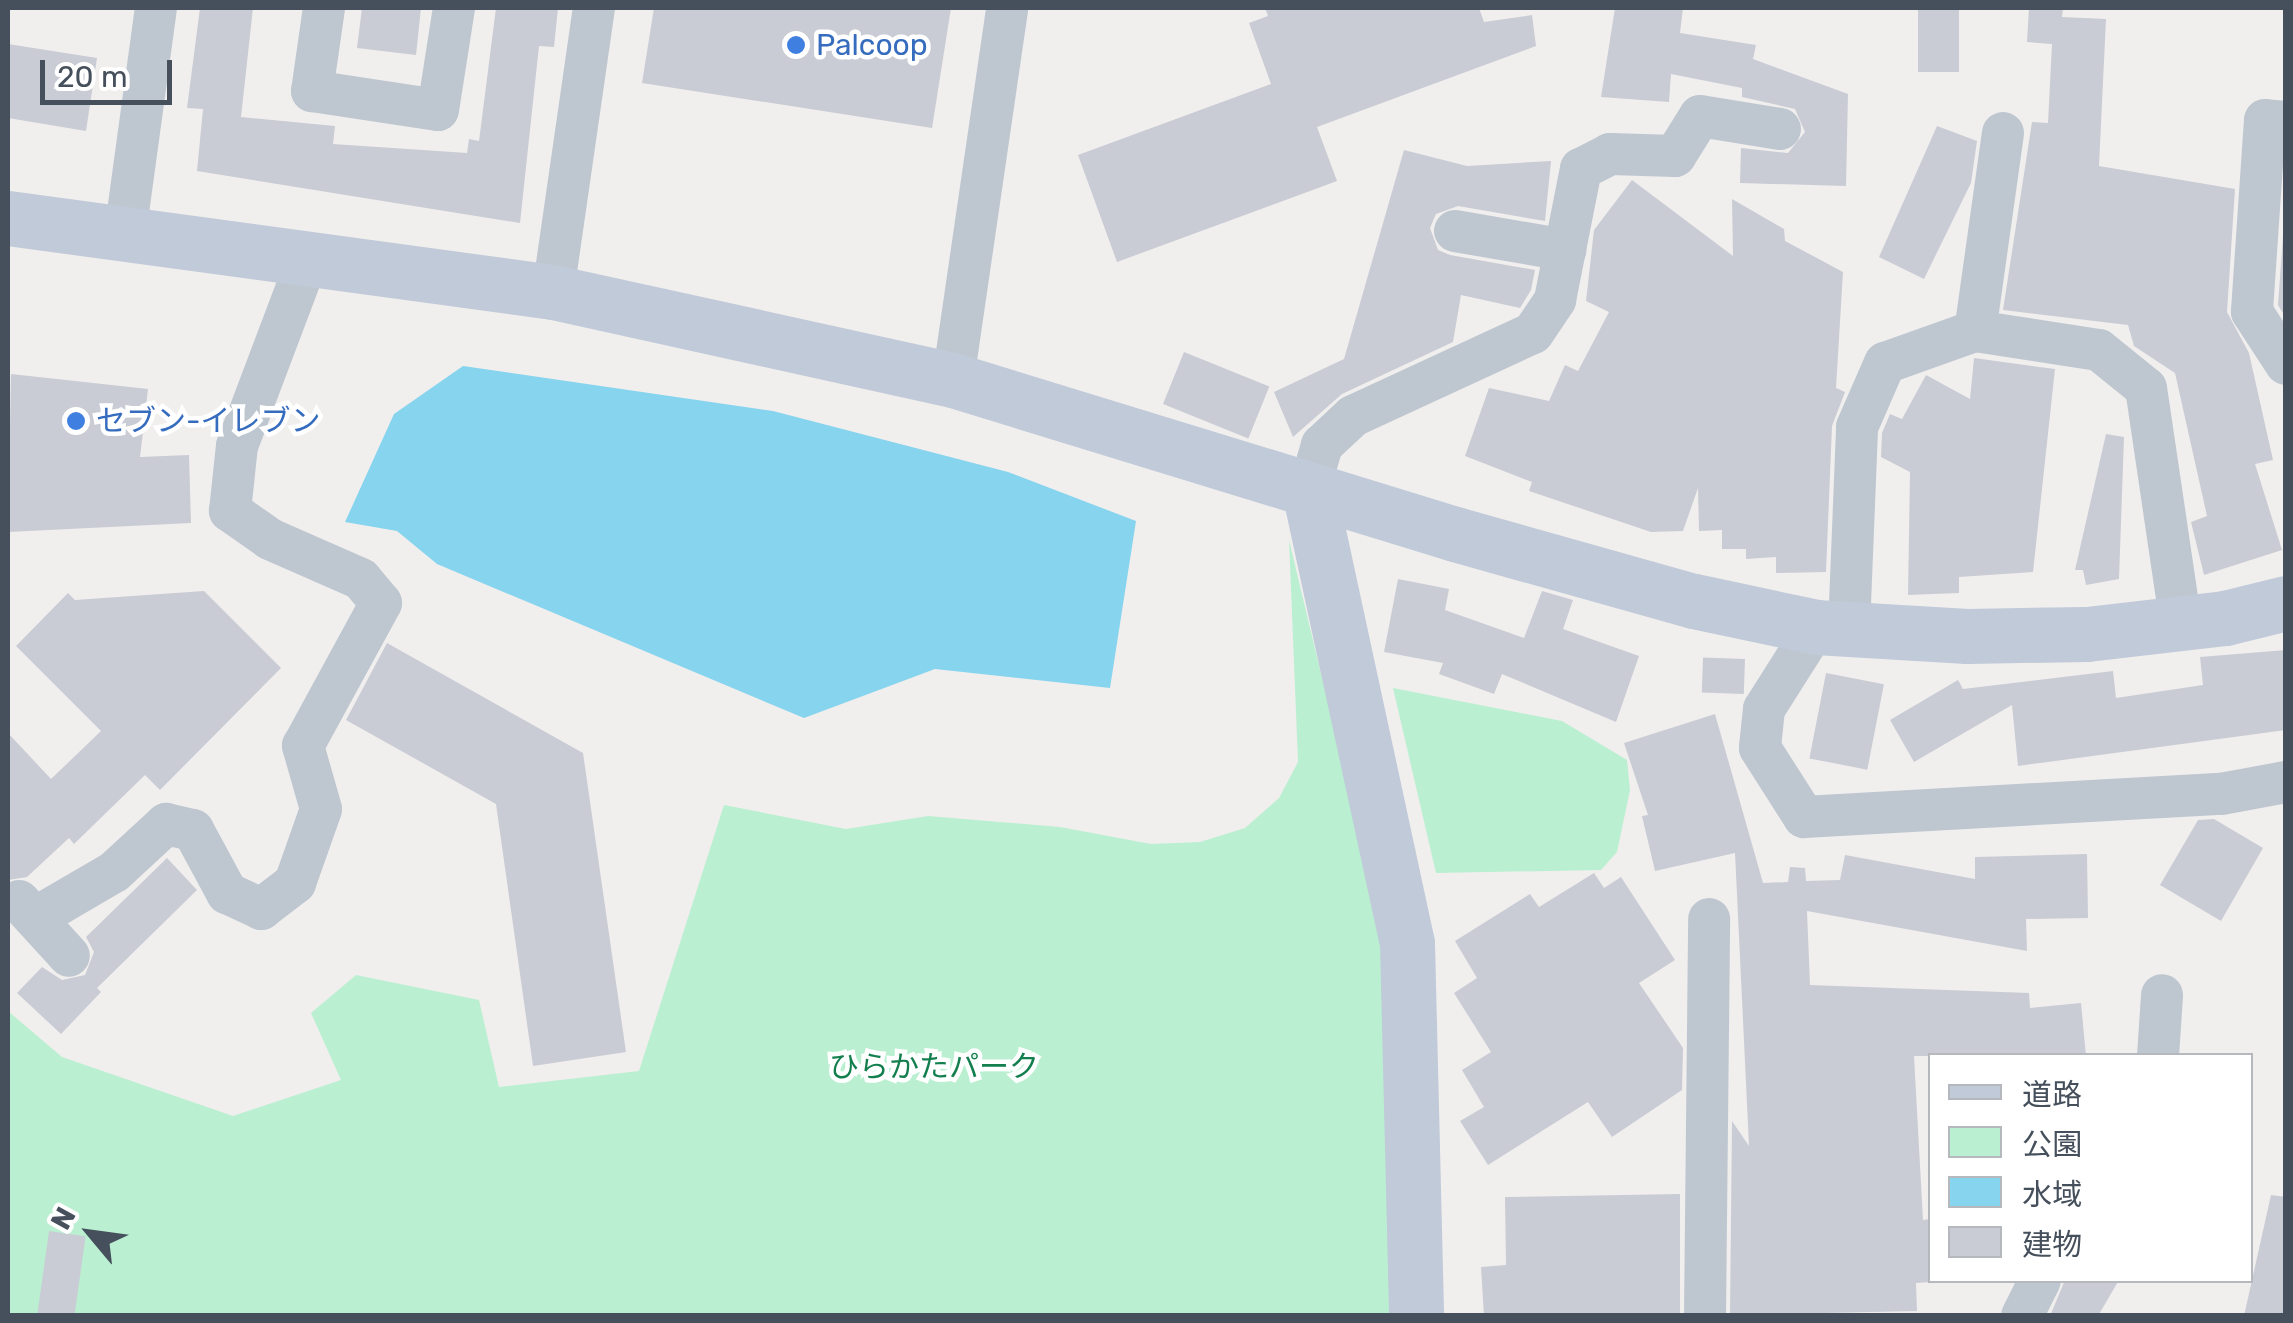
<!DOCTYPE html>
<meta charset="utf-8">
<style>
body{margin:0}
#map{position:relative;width:2293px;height:1323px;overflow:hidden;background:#f1eeee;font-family:Rubik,"Noto Sans JP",sans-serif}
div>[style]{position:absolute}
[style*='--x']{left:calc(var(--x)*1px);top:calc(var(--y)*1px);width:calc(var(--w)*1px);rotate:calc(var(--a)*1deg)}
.green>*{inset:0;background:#baf0d1}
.water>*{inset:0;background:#86d4ee}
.building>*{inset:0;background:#c9ccd4;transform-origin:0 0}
.street>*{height:42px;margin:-21px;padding:0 21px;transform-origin:21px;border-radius:21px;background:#bec7d0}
.secondary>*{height:55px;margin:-27.5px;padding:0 27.5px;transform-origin:27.5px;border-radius:27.5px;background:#c0cad8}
.dots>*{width:28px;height:28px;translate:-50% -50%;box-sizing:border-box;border:5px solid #fff;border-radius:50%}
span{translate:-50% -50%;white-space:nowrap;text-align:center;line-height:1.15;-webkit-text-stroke:9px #fff;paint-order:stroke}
.shop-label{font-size:30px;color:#366cbe}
.left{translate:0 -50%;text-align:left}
.park-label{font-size:30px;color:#147f4e}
.frame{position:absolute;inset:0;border:10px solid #45505c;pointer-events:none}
.legend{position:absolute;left:1928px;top:1053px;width:325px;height:230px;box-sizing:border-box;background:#fff;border:2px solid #b5b9be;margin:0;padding:12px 18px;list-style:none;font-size:30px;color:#45505c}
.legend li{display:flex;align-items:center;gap:20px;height:50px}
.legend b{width:50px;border:2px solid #b5b9be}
.north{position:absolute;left:40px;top:1183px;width:100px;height:100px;-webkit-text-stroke:8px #fff;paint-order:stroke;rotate:299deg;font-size:28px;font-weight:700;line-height:40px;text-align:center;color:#45505c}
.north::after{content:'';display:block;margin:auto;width:35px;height:45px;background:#45505c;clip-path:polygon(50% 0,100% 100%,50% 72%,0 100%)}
.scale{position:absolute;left:40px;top:60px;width:132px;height:45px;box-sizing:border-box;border:5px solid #45505c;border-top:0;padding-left:12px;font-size:30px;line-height:35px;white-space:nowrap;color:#45505c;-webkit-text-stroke:8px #fff;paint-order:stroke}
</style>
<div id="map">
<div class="green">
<i style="clip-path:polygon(1289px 540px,1385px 941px,1393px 1315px,8px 1315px,8px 1011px,62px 1057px,233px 1116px,341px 1080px,311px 1013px,356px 975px,479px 1000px,499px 1087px,639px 1071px,724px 805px,846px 829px,928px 816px,1060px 827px,1151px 844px,1200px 842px,1245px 828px,1279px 798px,1298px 762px)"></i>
<i style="clip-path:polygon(1393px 688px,1562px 721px,1627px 760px,1630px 790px,1617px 852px,1601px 870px,1436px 873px)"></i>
</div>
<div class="water">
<i style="clip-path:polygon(463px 366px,773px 411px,1008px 472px,1136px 521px,1110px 688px,935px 669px,804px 718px,437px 564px,397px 531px,345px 522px,394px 414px)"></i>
</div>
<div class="building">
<i style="clip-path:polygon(200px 8px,253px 8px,241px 117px,335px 126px,333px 144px,467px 153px,469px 139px,479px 141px,496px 8px,558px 8px,554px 47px,539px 46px,520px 223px,197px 171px,203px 109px,187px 108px)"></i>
<i style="clip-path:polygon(362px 8px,421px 8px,416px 55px,357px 48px)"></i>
<i style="clip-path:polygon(654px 8px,951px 8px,932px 128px,642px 83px)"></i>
<i style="clip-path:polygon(1265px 8px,1479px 8px,1484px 22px,1532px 15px,1536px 46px,1317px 127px,1337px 181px,1117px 262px,1078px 155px,1271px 84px,1249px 23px,1268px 16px)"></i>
<i style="clip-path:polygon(1615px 8px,1683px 8px,1680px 33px,1756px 45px,1753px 59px,1848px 94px,1846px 186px,1740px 183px,1741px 148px,1788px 153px,1805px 132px,1795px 109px,1742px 97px,1742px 88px,1671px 74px,1669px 102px,1601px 97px)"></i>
<i style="left:1918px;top:8px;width:41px;height:64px"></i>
<i style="clip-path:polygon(2029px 8px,2063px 8px,2062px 17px,2106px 19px,2099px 166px,2235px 189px,2227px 312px,2249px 353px,2273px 460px,2255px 464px,2282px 550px,2204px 575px,2191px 522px,2207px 516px,2175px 373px,2134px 346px,2128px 325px,2003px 310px,2032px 122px,2048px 123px,2052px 44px,2027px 42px)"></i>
<i style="clip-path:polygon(8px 44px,97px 58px,86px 131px,8px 118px)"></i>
<i style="clip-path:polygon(1937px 126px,1977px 141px,1971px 183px,1924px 279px,1879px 257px)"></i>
<i style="clip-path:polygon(1404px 150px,1467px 166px,1551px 161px,1545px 221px,1458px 206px,1436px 214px,1430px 228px,1438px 250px,1450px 255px,1535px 270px,1531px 290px,1520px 308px,1461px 295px,1453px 342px,1342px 394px,1293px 437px,1274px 392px,1344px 359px)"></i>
<i style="clip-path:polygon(1632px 180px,1733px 256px,1732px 199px,1784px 229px,1785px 241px,1843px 272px,1836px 388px,1845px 392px,1832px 426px,1826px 572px,1776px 573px,1776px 557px,1746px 559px,1746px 549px,1722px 549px,1722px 530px,1699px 531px,1698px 488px,1683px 531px,1651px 532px,1529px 491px,1532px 482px,1465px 456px,1489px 388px,1549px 401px,1565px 365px,1578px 371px,1609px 312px,1586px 301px,1594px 230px)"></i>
<i style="clip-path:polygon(2286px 195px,2286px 318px,2278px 305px)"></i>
<i style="left:1184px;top:352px;width:92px;height:56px;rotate:22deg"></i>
<i style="clip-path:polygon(1974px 358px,2055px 369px,2033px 572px,1959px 577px,1959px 593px,1908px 595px,1910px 472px,1881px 457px,1882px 433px,1890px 414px,1902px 419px,1926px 375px,1970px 399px)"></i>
<i style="clip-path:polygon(11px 374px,148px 389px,140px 457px,189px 455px,191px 523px,8px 532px)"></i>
<i style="clip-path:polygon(2106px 434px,2124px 437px,2119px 579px,2086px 585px,2083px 570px,2075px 570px)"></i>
<i style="clip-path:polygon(1398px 579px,1449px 589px,1445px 610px,1524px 638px,1542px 591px,1573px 600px,1563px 629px,1639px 656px,1616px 722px,1502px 674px,1494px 694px,1439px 674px,1443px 663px,1384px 652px)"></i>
<i style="clip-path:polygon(204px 591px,281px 668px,160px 790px,145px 775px,74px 844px,69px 838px,27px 877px,8px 880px,8px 733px,51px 779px,101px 731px,16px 646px,68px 593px,75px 600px)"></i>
<i style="clip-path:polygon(387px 643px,583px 753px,626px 1052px,533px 1066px,496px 804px,346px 720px)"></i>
<i style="clip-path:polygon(2286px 650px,2286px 730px,2018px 766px,2012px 705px,1914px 762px,1890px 720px,1958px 680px,1963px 689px,2113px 671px,2116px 698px,2203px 685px,2200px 657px)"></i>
<i style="left:1745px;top:659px;width:35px;height:42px;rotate:92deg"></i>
<i style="left:1826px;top:673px;width:59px;height:87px;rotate:11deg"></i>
<i style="clip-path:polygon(1715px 714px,1763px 883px,1788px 882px,1790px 867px,1805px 868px,1806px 881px,1840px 880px,1845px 855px,1975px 879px,1975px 857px,2087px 854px,2088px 918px,2026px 919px,2027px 951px,1807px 911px,1810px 985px,2029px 993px,2030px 1008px,2081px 1003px,2086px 1056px,1914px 1056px,1923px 1220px,1930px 1219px,1930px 1282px,1916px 1283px,1917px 1311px,1730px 1315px,1732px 1121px,1749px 1146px,1735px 853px,1655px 871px,1642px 816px,1648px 815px,1624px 743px)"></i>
<i style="clip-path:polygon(2214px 819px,2263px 848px,2221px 921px,2160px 885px,2198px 820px)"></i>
<i style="clip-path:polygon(167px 858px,197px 890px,97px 988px,101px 992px,61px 1034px,17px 993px,42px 967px,62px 980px,85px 975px,94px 952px,86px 937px)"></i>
<i style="clip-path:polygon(1594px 873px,1604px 888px,1621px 877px,1675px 960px,1639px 983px,1683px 1048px,1682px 1090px,1612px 1137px,1588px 1102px,1488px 1165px,1460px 1121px,1484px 1107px,1462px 1070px,1491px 1052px,1454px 993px,1477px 978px,1455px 941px,1530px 894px,1539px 907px)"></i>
<i style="clip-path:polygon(1680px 1194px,1680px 1316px,1484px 1316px,1481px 1267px,1506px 1265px,1505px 1197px)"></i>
<i style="clip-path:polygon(2271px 1195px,2286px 1197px,2286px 1316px,2244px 1316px)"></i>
<i style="left:49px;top:1231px;width:37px;height:86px;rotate:8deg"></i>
<i style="clip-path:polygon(2065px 1280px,2119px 1280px,2098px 1316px,2050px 1316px)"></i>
</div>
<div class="street">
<i style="--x:324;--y:8;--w:84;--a:98.2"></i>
<i style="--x:312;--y:91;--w:127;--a:8.6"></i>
<i style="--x:438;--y:110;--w:103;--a:-81.1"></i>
<i style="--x:2286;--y:122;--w:21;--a:-175"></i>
<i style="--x:2265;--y:120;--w:192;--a:93.9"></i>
<i style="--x:2252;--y:312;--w:62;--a:56.8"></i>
<i style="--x:2003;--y:133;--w:200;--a:98"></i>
<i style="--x:1975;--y:331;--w:125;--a:8.7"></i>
<i style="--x:2099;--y:350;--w:60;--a:39"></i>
<i style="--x:2146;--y:388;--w:239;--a:81.6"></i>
<i style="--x:1455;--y:231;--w:112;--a:9.8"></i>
<i style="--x:125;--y:234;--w:228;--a:-82.2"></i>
<i style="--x:553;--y:292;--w:287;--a:-81.8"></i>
<i style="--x:953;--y:380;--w:376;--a:-81.7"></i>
<i style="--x:1309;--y:490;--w:47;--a:-73.9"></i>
<i style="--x:1322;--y:445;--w:42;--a:-43.1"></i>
<i style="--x:1353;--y:416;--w:198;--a:-24.8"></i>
<i style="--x:1533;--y:333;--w:40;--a:-56"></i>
<i style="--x:1555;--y:300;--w:134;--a:-78.8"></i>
<i style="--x:1581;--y:169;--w:33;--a:-27"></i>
<i style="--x:1610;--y:154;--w:65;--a:1.8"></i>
<i style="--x:1675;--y:156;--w:47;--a:-58"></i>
<i style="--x:1700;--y:116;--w:81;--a:9.2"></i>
<i style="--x:1816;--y:627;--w:97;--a:122.4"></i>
<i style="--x:1764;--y:709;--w:39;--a:96"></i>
<i style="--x:1760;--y:748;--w:82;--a:57.5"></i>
<i style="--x:1804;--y:817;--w:418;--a:-3.2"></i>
<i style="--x:2221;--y:794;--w:66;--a:-10.5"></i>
<i style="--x:1849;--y:629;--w:202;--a:-87.7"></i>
<i style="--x:1857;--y:427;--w:70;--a:-66.4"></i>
<i style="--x:1885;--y:363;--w:96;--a:-19.6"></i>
<i style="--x:19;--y:901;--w:74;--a:47.7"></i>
<i style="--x:35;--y:918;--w:91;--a:-30.2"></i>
<i style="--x:114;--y:872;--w:71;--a:-42.7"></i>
<i style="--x:166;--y:824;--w:28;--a:13"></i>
<i style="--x:193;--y:830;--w:72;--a:61.6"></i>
<i style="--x:227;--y:893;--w:38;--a:25"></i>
<i style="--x:261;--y:909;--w:43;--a:-37.4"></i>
<i style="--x:295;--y:883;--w:78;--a:-70.6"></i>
<i style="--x:321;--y:809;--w:66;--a:-105.9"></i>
<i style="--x:303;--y:746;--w:163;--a:-61.4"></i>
<i style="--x:381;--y:603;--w:31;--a:-130"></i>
<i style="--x:361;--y:579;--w:99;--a:-156.3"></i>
<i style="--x:270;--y:539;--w:49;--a:-145"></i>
<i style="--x:230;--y:511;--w:65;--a:-83.9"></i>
<i style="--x:237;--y:446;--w:198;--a:-69.3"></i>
<i style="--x:2158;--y:1056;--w:61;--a:-86.2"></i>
<i style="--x:1705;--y:1316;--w:397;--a:-89.4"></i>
<i style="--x:2022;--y:1316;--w:40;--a:-63.4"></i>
</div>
<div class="secondary">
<i style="--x:8;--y:218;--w:550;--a:7.73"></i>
<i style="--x:553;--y:292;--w:410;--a:12.4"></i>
<i style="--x:953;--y:380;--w:525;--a:17.05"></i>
<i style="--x:1455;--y:534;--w:248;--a:15.7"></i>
<i style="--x:1694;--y:601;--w:125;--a:12"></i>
<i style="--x:1816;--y:627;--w:151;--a:3.4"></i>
<i style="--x:1967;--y:636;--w:120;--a:-1"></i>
<i style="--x:2087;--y:634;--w:139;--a:-6.6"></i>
<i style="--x:2225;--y:618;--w:63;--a:-13.8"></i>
<i style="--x:1309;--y:490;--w:463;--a:77.8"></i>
<i style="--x:1407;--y:943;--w:373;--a:88.6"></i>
</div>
<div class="dots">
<i style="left:796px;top:45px;background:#3f7fe0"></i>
<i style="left:76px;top:421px;background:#3f7fe0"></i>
</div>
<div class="shop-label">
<span class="left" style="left:816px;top:45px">Palcoop</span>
<span class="left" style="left:96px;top:421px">セブン-イレブン</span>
</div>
<div class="park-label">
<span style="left:934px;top:1067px">ひらかたパーク</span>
</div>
<div class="frame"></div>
<ul class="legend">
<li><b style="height:12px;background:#c0cad8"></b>道路</li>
<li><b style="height:28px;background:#baf0d1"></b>公園</li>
<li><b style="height:28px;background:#86d4ee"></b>水域</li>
<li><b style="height:28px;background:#c9ccd4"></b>建物</li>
</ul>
<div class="north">N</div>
<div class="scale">20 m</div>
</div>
